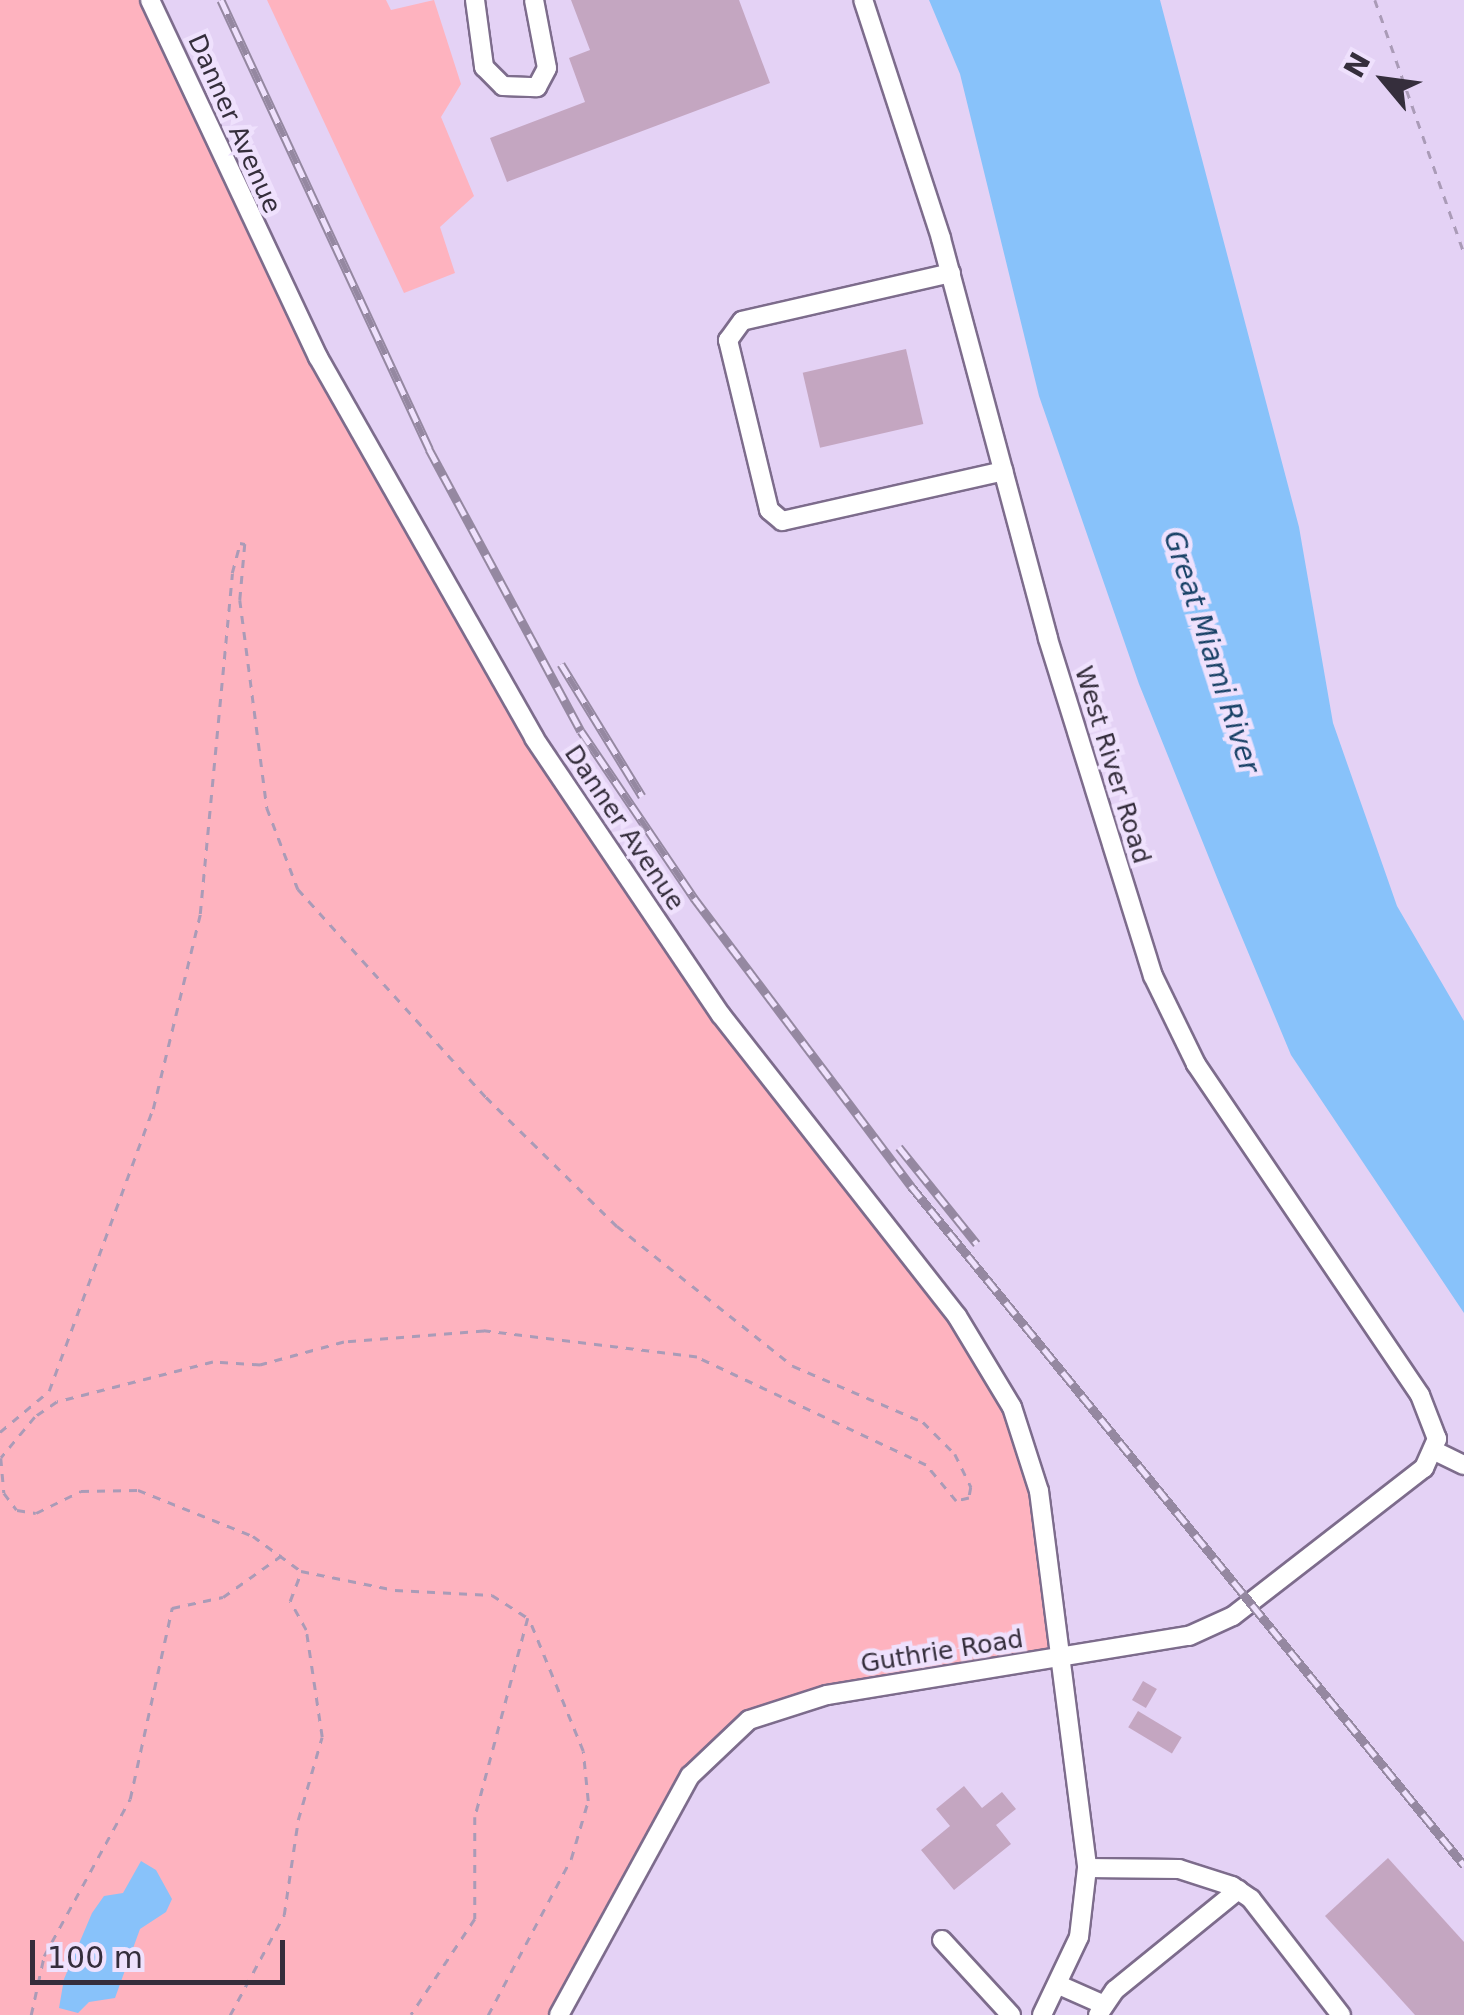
<!DOCTYPE html>
<style>
body{margin:0}
#map{position:relative;width:1464px;height:2015px;overflow:hidden;background:#e4d2f5;font-family:"DejaVu Sans",sans-serif}
div>[style]{position:absolute}
[style*='--x']{left:calc(var(--x)*1px);top:calc(var(--y)*1px);width:calc(var(--w)*1px);rotate:calc(var(--a)*1deg)}
.green>*{inset:0;background:#feb3bf}
.water>*{inset:0;background:#88c2fa}
.building>*{inset:0;background:#c4a6c1;transform-origin:0 0}
.path>*{height:2.5px;margin-top:-1.25px;transform-origin:0;background:repeating-linear-gradient(90deg,#aa9bb7 0 8px,transparent 0 16px)}
.roads{filter:drop-shadow(2px 0 #7d6c8c) drop-shadow(-2px 0 #7d6c8c) drop-shadow(0 2px #7d6c8c) drop-shadow(0 -2px #7d6c8c)}
.minor>*{height:18px;margin:-9px;padding:0 9px;transform-origin:9px;border-radius:9px;background:#fff}
.rail>*{height:9px;margin-top:-4.5px;transform-origin:0;background:repeating-linear-gradient(90deg,#efe1fd 0 15px,#9588a1 0 30px);box-sizing:border-box;border-block:2px solid #9588a1}
span{translate:-50% -50%;white-space:nowrap;text-align:center;line-height:1.15;-webkit-text-stroke:9px #efe1fd;paint-order:stroke}
.street-label{font-size:25px;color:#352e3c}
.water-label{font-size:28px;color:#194267;font-style:italic}
.north{position:absolute;left:1334px;top:30px;width:100px;height:100px;-webkit-text-stroke:8px #efe1fd;paint-order:stroke;rotate:299deg;font-size:28px;font-weight:700;line-height:40px;text-align:center;color:#352e3c}
.north::after{content:'';display:block;margin:auto;width:35px;height:45px;background:#352e3c;clip-path:polygon(50% 0,100% 100%,50% 72%,0 100%)}
.scale{position:absolute;left:30px;top:1940px;width:255px;height:45px;box-sizing:border-box;border:5px solid #352e3c;border-top:0;padding-left:12px;font-size:30px;line-height:35px;white-space:nowrap;color:#352e3c;-webkit-text-stroke:8px #efe1fd;paint-order:stroke}
</style>
<div id="map">
<div class="green">
<i style="clip-path:polygon(0 0,150px 0,263px 250px,603px 845px,957px 1316px,1028px 1445px,1059px 1660px,801px 1702px,712px 1749px,559px 2015px,0 2015px)"></i>
<i style="clip-path:polygon(267px 0,386px 0,391px 10px,434px 0,461px 84px,441px 117px,474px 196px,440px 227px,455px 273px,404px 293px)"></i>
</div>
<div class="water">
<i style="clip-path:polygon(929px 0,1160px 0,1299px 527px,1333px 723px,1397px 906px,1464px 1021px,1464px 1313px,1291px 1055px,1220px 885px,1139px 684px,1039px 396px,960px 74px)"></i>
<i style="clip-path:polygon(141px 1861px,156px 1870px,172px 1899px,166px 1912px,140px 1929px,115px 1998px,89px 2002px,78px 2013px,59px 2008px,64px 1979px,92px 1913px,104px 1896px,123px 1893px)"></i>
</div>
<div class="building">
<i style="clip-path:polygon(571px 0,739px 0,770px 83px,507px 182px,490px 138px,585px 102px,569px 58px,590px 50px)"></i>
<i style="left:906px;top:349px;width:77px;height:106px;rotate:77deg"></i>
<i style="left:1143px;top:1681px;width:16px;height:22px;rotate:30deg"></i>
<i style="left:1138px;top:1711px;width:51px;height:19px;rotate:31deg"></i>
<i style="clip-path:polygon(964px 1786px,982px 1808px,1002px 1792px,1016px 1809px,996px 1825px,1011px 1844px,954px 1890px,921px 1850px,950px 1826px,936px 1809px)"></i>
<i style="clip-path:polygon(1388px 1858px,1464px 1942px,1464px 2015px,1415px 2015px,1325px 1916px)"></i>
</div>
<div class="path">
<i style="--x:1375;--y:0;--w:268;--a:70.6"></i>
<i style="--x:0;--y:1432;--w:64;--a:-39.9"></i>
<i style="--x:49;--y:1391;--w:301;--a:-69.8"></i>
<i style="--x:153;--y:1109;--w:201;--a:-76.4"></i>
<i style="--x:200;--y:914;--w:342;--a:-84.6"></i>
<i style="--x:232;--y:573;--w:31;--a:-75"></i>
<i style="--x:240;--y:543;--w:5;--a:11"></i>
<i style="--x:245;--y:544;--w:56;--a:95.1"></i>
<i style="--x:240;--y:600;--w:210;--a:82.6"></i>
<i style="--x:267;--y:808;--w:87;--a:69.1"></i>
<i style="--x:298;--y:889;--w:280;--a:47.9"></i>
<i style="--x:486;--y:1097;--w:184;--a:44.6"></i>
<i style="--x:617;--y:1226;--w:225;--a:38.5"></i>
<i style="--x:793;--y:1366;--w:142;--a:23.3"></i>
<i style="--x:923;--y:1422;--w:45;--a:45"></i>
<i style="--x:955;--y:1454;--w:37;--a:64"></i>
<i style="--x:971;--y:1487;--w:11;--a:100"></i>
<i style="--x:969;--y:1498;--w:13;--a:167"></i>
<i style="--x:956;--y:1501;--w:47;--a:-129.8"></i>
<i style="--x:926;--y:1465;--w:253;--a:-154.8"></i>
<i style="--x:697;--y:1357;--w:215;--a:-173"></i>
<i style="--x:484;--y:1331;--w:140;--a:175.5"></i>
<i style="--x:344;--y:1342;--w:87;--a:164.7"></i>
<i style="--x:260;--y:1365;--w:47;--a:-176.3"></i>
<i style="--x:213;--y:1362;--w:161;--a:165.6"></i>
<i style="--x:57;--y:1402;--w:27;--a:146"></i>
<i style="--x:35;--y:1417;--w:53;--a:129.7"></i>
<i style="--x:1;--y:1458;--w:35;--a:85"></i>
<i style="--x:4;--y:1493;--w:21;--a:53"></i>
<i style="--x:17;--y:1510;--w:19;--a:9"></i>
<i style="--x:36;--y:1513;--w:50;--a:-26.1"></i>
<i style="--x:81;--y:1491;--w:57;--a:-1"></i>
<i style="--x:138;--y:1490;--w:124;--a:21.8"></i>
<i style="--x:253;--y:1536;--w:59;--a:36.1"></i>
<i style="--x:301;--y:1571;--w:96;--a:11.4"></i>
<i style="--x:395;--y:1590;--w:97;--a:3"></i>
<i style="--x:492;--y:1595;--w:43;--a:32.6"></i>
<i style="--x:528;--y:1618;--w:206;--a:104.9"></i>
<i style="--x:475;--y:1817;--w:102;--a:90"></i>
<i style="--x:475;--y:1919;--w:115;--a:123.7"></i>
<i style="--x:31;--y:2015;--w:60;--a:-77.6"></i>
<i style="--x:44;--y:1956;--w:179;--a:-61.3"></i>
<i style="--x:130;--y:1799;--w:196;--a:-77.6"></i>
<i style="--x:172;--y:1608;--w:52;--a:-12.2"></i>
<i style="--x:223;--y:1597;--w:72;--a:-35.4"></i>
<i style="--x:230;--y:2015;--w:114;--a:-61.6"></i>
<i style="--x:284;--y:1915;--w:96;--a:-81.6"></i>
<i style="--x:298;--y:1820;--w:86;--a:-73.9"></i>
<i style="--x:322;--y:1737;--w:108;--a:-98.5"></i>
<i style="--x:306;--y:1630;--w:33;--a:-119"></i>
<i style="--x:290;--y:1601;--w:31;--a:-69"></i>
<i style="--x:488;--y:2015;--w:177;--a:-62"></i>
<i style="--x:571;--y:1859;--w:60;--a:-73.7"></i>
<i style="--x:588;--y:1801;--w:50;--a:-95.7"></i>
<i style="--x:583;--y:1751;--w:137;--a:-112.3"></i>
</div>
<div class="roads">
<div class="minor">
<i style="--x:150;--y:0;--w:395;--a:64.8"></i>
<i style="--x:318;--y:357;--w:438;--a:60.4"></i>
<i style="--x:534;--y:738;--w:334;--a:56"></i>
<i style="--x:721;--y:1015;--w:382;--a:51.9"></i>
<i style="--x:957;--y:1316;--w:106;--a:58.9"></i>
<i style="--x:1012;--y:1407;--w:88;--a:72.2"></i>
<i style="--x:1039;--y:1491;--w:380;--a:82.7"></i>
<i style="--x:1087;--y:1868;--w:69;--a:96.6"></i>
<i style="--x:1079;--y:1937;--w:86;--a:115.4"></i>
<i style="--x:475;--y:0;--w:68;--a:82.3"></i>
<i style="--x:484;--y:67;--w:27;--a:45"></i>
<i style="--x:503;--y:86;--w:34;--a:2"></i>
<i style="--x:537;--y:87;--w:21;--a:-62"></i>
<i style="--x:547;--y:68;--w:69;--a:-100.8"></i>
<i style="--x:951;--y:273;--w:214;--a:167.1"></i>
<i style="--x:742;--y:321;--w:24;--a:126"></i>
<i style="--x:728;--y:340;--w:175;--a:76.4"></i>
<i style="--x:769;--y:510;--w:17;--a:40"></i>
<i style="--x:782;--y:521;--w:227;--a:-12.7"></i>
<i style="--x:1435;--y:1451;--w:32;--a:26"></i>
<i style="--x:1087;--y:1868;--w:92;--a:0.6"></i>
<i style="--x:1179;--y:1869;--w:56;--a:17.8"></i>
<i style="--x:1232;--y:1886;--w:23;--a:34"></i>
<i style="--x:1251;--y:1899;--w:147;--a:52.2"></i>
<i style="--x:942;--y:1940;--w:102;--a:47.4"></i>
<i style="--x:1059;--y:1985;--w:47;--a:23.8"></i>
<i style="--x:559;--y:2015;--w:273;--a:-61.3"></i>
<i style="--x:690;--y:1776;--w:81;--a:-43.5"></i>
<i style="--x:749;--y:1720;--w:82;--a:-17.8"></i>
<i style="--x:827;--y:1695;--w:367;--a:-9.3"></i>
<i style="--x:1189;--y:1636;--w:48;--a:-24.4"></i>
<i style="--x:1233;--y:1616;--w:242;--a:-37.8"></i>
<i style="--x:1424;--y:1468;--w:32;--a:-66"></i>
<i style="--x:1437;--y:1439;--w:47;--a:-111.1"></i>
<i style="--x:1420;--y:1395;--w:400;--a:-124.1"></i>
<i style="--x:1196;--y:1064;--w:98;--a:-116"></i>
<i style="--x:1153;--y:976;--w:354;--a:-107.3"></i>
<i style="--x:1048;--y:638;--w:414;--a:-105"></i>
<i style="--x:941;--y:238;--w:250;--a:-108.1"></i>
<i style="--x:1098;--y:2015;--w:30;--a:-56"></i>
<i style="--x:1115;--y:1990;--w:159;--a:-39.1"></i>
</div>
</div>
<div class="rail">
<i style="--x:221;--y:0;--w:495;--a:65.1"></i>
<i style="--x:429;--y:449;--w:320;--a:61.7"></i>
<i style="--x:581;--y:731;--w:202;--a:55.9"></i>
<i style="--x:694;--y:898;--w:361;--a:53"></i>
<i style="--x:911;--y:1186;--w:876;--a:50.84"></i>
<i style="--x:561;--y:664;--w:155;--a:58.5"></i>
<i style="--x:899;--y:1147;--w:124;--a:51.2"></i>
</div>
<div class="street-label">
<span style="left:234px;top:124px;rotate:66deg">Danner Avenue</span>
<span style="left:1112px;top:765px;rotate:73deg">West River Road</span>
<span style="left:624px;top:828px;rotate:56deg">Danner Avenue</span>
<span style="left:942px;top:1652px;rotate:-9deg">Guthrie Road</span>
</div>
<div class="water-label">
<span style="left:1211px;top:652px;rotate:72deg">Great Miami River</span>
</div>
<div class="north">N</div>
<div class="scale">100 m</div>
</div>
